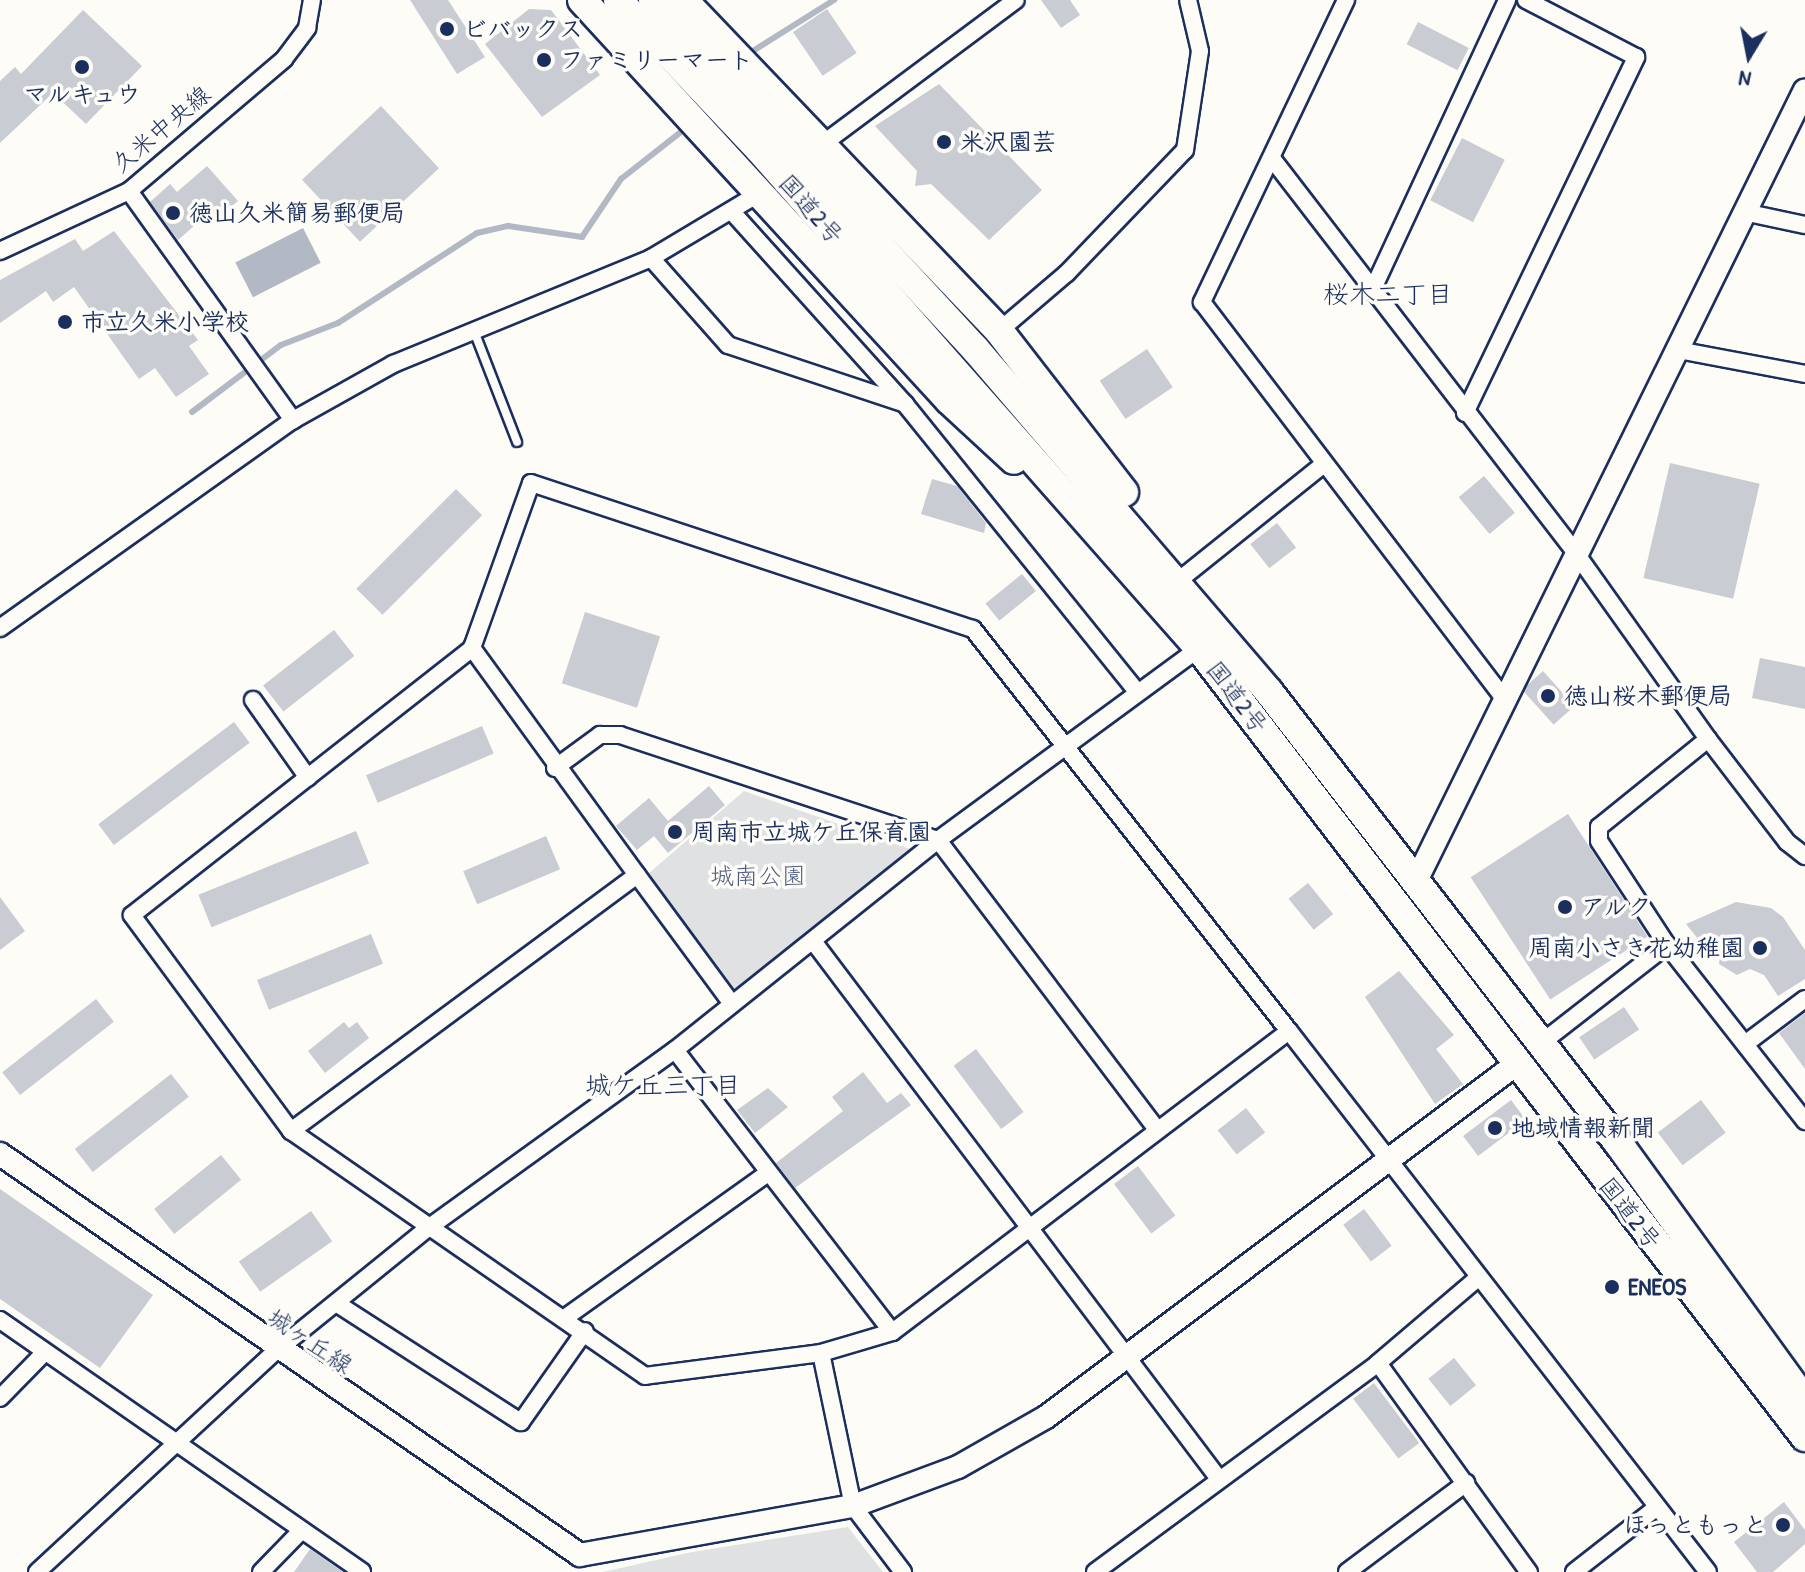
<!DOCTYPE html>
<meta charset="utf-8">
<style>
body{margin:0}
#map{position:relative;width:1805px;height:1572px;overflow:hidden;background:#fdfcf7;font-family:"Patrick Hand","Klee One",sans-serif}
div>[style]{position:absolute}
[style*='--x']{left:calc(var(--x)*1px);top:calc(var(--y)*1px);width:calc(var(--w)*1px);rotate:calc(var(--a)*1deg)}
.green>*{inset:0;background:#e0e1e3}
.water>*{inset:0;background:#b3b8c5;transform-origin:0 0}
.stream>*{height:6px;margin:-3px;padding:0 3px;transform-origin:3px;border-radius:3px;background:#b3b8c5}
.building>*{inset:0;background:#c9ccd3;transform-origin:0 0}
.roads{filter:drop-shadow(2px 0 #1b2f5e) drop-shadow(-2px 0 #1b2f5e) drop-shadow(0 2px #1b2f5e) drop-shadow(0 -2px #1b2f5e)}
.lane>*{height:8px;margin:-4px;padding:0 4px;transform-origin:4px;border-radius:4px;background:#fdfcf7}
.street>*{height:16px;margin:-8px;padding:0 8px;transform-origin:8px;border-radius:8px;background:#fdfcf7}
.secondary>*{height:22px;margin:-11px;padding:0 11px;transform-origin:11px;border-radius:11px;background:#fdfcf7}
.highway>*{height:28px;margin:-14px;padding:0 14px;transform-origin:14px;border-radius:14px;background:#fdfcf7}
.dots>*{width:22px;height:22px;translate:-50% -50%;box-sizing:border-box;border:4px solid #fdfcf7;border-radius:50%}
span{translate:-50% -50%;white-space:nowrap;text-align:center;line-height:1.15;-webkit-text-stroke:7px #fdfcf7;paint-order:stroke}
.poi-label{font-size:24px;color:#1b2f5e;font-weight:700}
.left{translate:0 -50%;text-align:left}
.right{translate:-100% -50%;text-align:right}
.street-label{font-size:24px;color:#1b2f5e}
.park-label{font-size:24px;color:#4c5c7f}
.neighbourhood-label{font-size:26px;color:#1b2f5e}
.north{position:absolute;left:1709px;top:16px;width:80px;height:80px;-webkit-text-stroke:6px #fdfcf7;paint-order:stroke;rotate:190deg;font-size:22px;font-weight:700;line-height:32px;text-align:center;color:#1b2f5e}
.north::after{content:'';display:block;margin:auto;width:28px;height:36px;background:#1b2f5e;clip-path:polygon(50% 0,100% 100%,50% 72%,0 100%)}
</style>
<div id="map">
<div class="green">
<i style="clip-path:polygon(744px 791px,910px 849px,734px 989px,648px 874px)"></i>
<i style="clip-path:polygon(848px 1527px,883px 1572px,603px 1572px,692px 1552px)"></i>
</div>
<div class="water">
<i style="left:303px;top:228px;width:39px;height:76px;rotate:63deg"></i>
</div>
<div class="stream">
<i style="--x:748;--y:54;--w:102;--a:-32.1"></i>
<i style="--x:192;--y:412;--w:111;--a:-37"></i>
<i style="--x:281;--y:345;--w:61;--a:-21.1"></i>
<i style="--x:338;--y:323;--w:166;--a:-32.9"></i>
<i style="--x:477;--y:233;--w:32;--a:-13"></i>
<i style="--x:508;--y:226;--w:75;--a:8.5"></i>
<i style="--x:582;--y:237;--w:70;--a:-56.1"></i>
<i style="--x:621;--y:179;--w:84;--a:-38.2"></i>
</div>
<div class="building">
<i style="clip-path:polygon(410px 0,448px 0,485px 57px,457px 74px)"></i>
<i style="clip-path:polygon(1041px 0,1070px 0,1080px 15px,1061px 28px)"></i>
<i style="clip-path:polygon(529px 9px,551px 10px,600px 75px,542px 117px,485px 44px)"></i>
<i style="left:827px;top:9px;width:53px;height:41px;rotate:56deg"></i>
<i style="clip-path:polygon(83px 10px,142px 66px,86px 124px,53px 93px,0 143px,0 81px,15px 67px,21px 74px)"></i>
<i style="left:1418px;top:22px;width:57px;height:25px;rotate:27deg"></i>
<i style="clip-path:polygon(939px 84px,1042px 190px,989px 240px,931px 184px,915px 186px,917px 171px,875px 126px)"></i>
<i style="left:381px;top:106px;width:85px;height:108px;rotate:47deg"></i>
<i style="left:1462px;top:138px;width:48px;height:70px;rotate:27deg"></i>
<i style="clip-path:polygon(207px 166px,238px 201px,218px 218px,211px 211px,178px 240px,150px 202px,170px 184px,177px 192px)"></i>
<i style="clip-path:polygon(114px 231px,198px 340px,189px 346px,209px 374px,176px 397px,155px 368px,139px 379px,74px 287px,53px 302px,46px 291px,0 323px,0 280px,75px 239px,83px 251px)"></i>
<i style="left:1147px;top:349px;width:46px;height:57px;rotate:56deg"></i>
<i style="left:1670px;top:463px;width:92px;height:118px;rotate:13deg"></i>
<i style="left:1484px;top:476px;width:48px;height:33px;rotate:50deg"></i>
<i style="clip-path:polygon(932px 479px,957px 486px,986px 523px,984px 533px,921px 514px)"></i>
<i style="left:456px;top:489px;width:37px;height:141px;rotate:45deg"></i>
<i style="left:1277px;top:523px;width:31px;height:34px;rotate:52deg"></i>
<i style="left:1022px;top:574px;width:22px;height:47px;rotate:51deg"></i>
<i style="left:585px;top:612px;width:79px;height:75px;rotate:18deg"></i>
<i style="left:334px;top:630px;width:33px;height:90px;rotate:52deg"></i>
<i style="clip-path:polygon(1760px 658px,1805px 667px,1805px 709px,1752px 698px)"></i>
<i style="left:1543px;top:671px;width:47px;height:28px;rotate:48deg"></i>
<i style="left:234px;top:722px;width:26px;height:170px;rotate:53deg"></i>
<i style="left:482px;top:726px;width:30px;height:126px;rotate:67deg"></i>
<i style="clip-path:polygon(709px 786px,725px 805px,668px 853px,654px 836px,637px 850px,616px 826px,649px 798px,668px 821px)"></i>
<i style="left:1568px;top:814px;width:146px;height:116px;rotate:57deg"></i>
<i style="left:356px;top:831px;width:35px;height:170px;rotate:68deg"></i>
<i style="left:546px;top:836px;width:36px;height:90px;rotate:67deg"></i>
<i style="left:1308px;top:883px;width:40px;height:25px;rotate:51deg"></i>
<i style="clip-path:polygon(0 897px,25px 931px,0 950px)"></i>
<i style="clip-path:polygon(1736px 902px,1771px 908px,1783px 917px,1805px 950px,1805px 979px,1778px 996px,1764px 975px,1750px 969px,1737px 975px,1719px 964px,1722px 937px,1702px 944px,1686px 924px)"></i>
<i style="left:371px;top:934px;width:32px;height:123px;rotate:68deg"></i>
<i style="clip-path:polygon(1399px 971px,1454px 1035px,1436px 1049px,1463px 1084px,1435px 1104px,1365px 997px)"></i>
<i style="left:96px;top:999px;width:29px;height:119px;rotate:52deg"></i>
<i style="left:1624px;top:1007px;width:27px;height:54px;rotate:56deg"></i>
<i style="clip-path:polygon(1805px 1013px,1805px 1069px,1779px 1033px)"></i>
<i style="clip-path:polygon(344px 1022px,349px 1028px,357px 1022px,369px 1038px,325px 1073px,308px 1051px)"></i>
<i style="left:976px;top:1049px;width:79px;height:28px;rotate:53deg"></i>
<i style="clip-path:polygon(863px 1072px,887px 1103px,901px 1093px,911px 1105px,795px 1188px,776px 1163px,843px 1111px,832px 1097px)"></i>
<i style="left:171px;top:1074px;width:29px;height:122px;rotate:52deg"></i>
<i style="clip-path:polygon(768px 1088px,788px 1107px,755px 1133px,737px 1110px)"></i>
<i style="left:1511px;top:1100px;width:25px;height:60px;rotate:53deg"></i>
<i style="left:1701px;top:1100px;width:41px;height:54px;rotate:53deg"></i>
<i style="left:1246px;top:1108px;width:31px;height:36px;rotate:52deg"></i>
<i style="left:221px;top:1155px;width:32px;height:86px;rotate:51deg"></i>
<i style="left:1138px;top:1166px;width:62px;height:30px;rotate:53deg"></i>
<i style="clip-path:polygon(0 1189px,153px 1295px,100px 1368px,0 1299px)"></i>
<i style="left:1364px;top:1209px;width:46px;height:26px;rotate:53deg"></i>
<i style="left:311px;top:1211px;width:37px;height:88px;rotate:55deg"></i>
<i style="left:1454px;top:1358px;width:35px;height:33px;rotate:51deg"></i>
<i style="left:1374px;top:1383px;width:75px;height:26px;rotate:53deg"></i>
<i style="clip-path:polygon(1784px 1502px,1805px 1530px,1805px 1544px,1773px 1572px,1757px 1572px,1734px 1542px)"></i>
<i style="clip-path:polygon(310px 1549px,343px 1572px,294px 1572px)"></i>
</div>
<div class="roads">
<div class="lane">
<i style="--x:474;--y:331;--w:119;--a:68.8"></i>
</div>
<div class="street">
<i style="--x:1346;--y:0;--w:335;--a:115.5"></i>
<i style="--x:1202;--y:302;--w:498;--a:52.7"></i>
<i style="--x:820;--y:146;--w:244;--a:-36.7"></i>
<i style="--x:1274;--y:161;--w:493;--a:52.4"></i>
<i style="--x:1575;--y:552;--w:229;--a:54.6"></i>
<i style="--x:1708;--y:739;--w:130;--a:52.5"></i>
<i style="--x:1787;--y:842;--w:23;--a:38"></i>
<i style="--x:129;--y:191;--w:282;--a:54.4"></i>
<i style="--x:1744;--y:212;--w:62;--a:12"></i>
<i style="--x:734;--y:214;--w:254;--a:48"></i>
<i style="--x:0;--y:251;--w:142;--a:-24.9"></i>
<i style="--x:129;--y:191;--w:204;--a:-40.4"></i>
<i style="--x:284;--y:59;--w:39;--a:-53"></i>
<i style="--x:307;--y:28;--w:28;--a:-80"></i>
<i style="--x:651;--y:258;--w:116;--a:48.5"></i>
<i style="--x:728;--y:345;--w:187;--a:18.4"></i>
<i style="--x:905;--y:404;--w:370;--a:51.1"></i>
<i style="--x:1372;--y:291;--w:321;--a:-65.1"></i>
<i style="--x:999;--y:331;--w:89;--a:-40.5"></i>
<i style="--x:1067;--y:273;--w:170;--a:-46.2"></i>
<i style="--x:1185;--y:150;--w:100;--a:-81.4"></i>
<i style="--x:1200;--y:51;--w:52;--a:-103.2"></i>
<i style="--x:1678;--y:350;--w:129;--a:10.7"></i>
<i style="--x:1465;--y:413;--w:395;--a:-64.3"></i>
<i style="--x:1636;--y:57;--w:124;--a:-152.6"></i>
<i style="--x:1178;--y:581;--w:187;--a:-38.7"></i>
<i style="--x:0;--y:628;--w:359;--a:-35.4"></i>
<i style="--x:293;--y:420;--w:115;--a:-29.2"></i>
<i style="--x:393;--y:364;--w:279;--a:-22.3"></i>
<i style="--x:651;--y:258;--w:127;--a:-30.8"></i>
<i style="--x:253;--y:700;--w:95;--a:54.8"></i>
<i style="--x:1708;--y:739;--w:140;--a:141.1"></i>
<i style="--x:1599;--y:827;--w:14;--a:90"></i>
<i style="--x:1599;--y:841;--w:124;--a:56.8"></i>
<i style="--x:1667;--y:945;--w:224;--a:51.9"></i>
<i style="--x:555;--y:768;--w:56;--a:-36.3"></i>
<i style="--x:600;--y:735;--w:20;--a:0"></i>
<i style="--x:620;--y:735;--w:335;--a:18.3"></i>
<i style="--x:938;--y:840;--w:361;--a:52.9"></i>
<i style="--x:637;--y:875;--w:160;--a:53.6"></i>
<i style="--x:813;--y:941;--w:674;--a:52.96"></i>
<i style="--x:1289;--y:1031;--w:498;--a:142.8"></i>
<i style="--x:892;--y:1332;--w:74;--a:163.5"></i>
<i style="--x:821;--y:1353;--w:177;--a:172.6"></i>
<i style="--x:645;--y:1376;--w:431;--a:-145.3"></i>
<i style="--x:291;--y:1131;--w:268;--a:-126.4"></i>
<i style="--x:132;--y:915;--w:432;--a:-38.1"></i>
<i style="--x:472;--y:648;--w:175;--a:-70.3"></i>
<i style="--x:531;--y:483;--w:465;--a:18.3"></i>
<i style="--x:973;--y:629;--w:511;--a:51.83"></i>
<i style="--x:1289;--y:1031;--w:684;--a:52.24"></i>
<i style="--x:1540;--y:1044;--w:161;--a:-37.9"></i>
<i style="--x:1745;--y:1044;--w:75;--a:-36.9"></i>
<i style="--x:675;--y:1050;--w:356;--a:52.4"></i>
<i style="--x:291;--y:1131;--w:430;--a:-36.5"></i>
<i style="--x:637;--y:875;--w:281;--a:-126"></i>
<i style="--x:336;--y:1303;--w:220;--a:32.8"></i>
<i style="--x:521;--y:1422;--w:111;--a:-54.9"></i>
<i style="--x:566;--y:1317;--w:248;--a:-35.5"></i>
<i style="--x:0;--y:1320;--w:441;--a:34.8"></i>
<i style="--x:821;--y:1353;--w:156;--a:78.2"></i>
<i style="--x:853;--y:1506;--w:83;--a:52.9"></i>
<i style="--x:1378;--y:1363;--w:258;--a:54.2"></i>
<i style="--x:0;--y:1398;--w:64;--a:-45.6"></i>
<i style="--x:37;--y:1572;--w:326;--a:-42.8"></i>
<i style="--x:276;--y:1351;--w:196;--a:-39"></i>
<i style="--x:428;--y:1228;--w:304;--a:-35.8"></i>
<i style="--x:675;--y:1050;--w:337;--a:-38.6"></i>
<i style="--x:938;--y:840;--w:324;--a:-36.3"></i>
<i style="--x:261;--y:1572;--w:57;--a:-45.7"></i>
<i style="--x:1095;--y:1572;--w:352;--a:-36.4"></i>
<i style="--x:1378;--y:1363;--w:131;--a:-40.4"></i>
<i style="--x:1347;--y:1572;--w:149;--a:-36.8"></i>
<i style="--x:1574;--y:1572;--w:104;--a:-38"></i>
</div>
<div class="secondary">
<i style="--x:1416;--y:881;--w:881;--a:-63.81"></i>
<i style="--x:0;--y:1154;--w:705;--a:34.66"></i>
<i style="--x:580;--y:1555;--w:277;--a:-10.2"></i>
<i style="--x:853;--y:1506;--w:112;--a:-20.4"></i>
<i style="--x:958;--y:1467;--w:101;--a:-29.6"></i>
<i style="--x:1046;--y:1417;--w:586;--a:-36.89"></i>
</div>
<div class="highway">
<i style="--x:582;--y:0;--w:543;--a:47.46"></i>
<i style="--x:949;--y:400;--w:88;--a:42.7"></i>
<i style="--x:618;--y:0;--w:205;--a:46.6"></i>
<i style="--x:759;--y:149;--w:665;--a:48.6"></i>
<i style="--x:1199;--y:648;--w:995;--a:52.47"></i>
<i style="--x:653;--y:0;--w:476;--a:47.3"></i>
<i style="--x:976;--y:350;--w:450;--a:49.4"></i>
<i style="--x:1269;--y:692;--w:567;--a:52.24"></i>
<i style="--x:1616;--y:1140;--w:322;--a:54.1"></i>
<i style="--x:683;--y:0;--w:458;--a:46.3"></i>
<i style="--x:999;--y:331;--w:204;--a:52.2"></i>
</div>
</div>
<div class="dots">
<i style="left:447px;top:29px;background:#1b2f5e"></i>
<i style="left:544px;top:60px;background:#1b2f5e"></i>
<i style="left:82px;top:67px;background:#1b2f5e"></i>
<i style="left:944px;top:142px;background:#1b2f5e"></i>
<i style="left:173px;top:213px;background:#1b2f5e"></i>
<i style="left:65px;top:322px;background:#1b2f5e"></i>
<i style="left:1548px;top:696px;background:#1b2f5e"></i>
<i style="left:675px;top:832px;background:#1b2f5e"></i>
<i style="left:1565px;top:907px;background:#1b2f5e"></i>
<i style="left:1760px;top:948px;background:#1b2f5e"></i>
<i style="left:1495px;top:1128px;background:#1b2f5e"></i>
<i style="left:1612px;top:1287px;background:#1b2f5e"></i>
<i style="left:1783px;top:1525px;background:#1b2f5e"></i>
</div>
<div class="poi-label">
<span class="left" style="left:463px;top:29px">ビバックス</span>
<span class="left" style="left:560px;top:60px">ファミリーマート</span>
<span style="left:82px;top:94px">マルキュウ</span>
<span class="left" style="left:960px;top:142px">米沢園芸</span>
<span class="left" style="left:189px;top:213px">徳山久米簡易郵便局</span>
<span class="left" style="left:81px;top:322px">市立久米小学校</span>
<span class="left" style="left:1564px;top:696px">徳山桜木郵便局</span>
<span class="left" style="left:691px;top:832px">周南市立城ケ丘保育園</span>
<span class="left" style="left:1581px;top:907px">アルク</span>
<span class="right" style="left:1744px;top:948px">周南小さき花幼稚園</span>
<span class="left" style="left:1511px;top:1128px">地域情報新聞</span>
<span class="left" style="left:1628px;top:1287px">ENEOS</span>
<span class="right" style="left:1767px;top:1525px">ほっともっと</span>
</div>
<div class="street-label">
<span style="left:161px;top:129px;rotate:-40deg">久米中央線</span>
<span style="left:811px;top:209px;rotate:49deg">国道2号</span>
<span style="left:1237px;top:697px;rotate:53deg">国道2号</span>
<span style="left:1630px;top:1213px;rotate:52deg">国道2号</span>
<span style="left:310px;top:1341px;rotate:34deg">城ヶ丘線</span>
</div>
<div class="park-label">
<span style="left:758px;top:876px">城南公園</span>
</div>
<div class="neighbourhood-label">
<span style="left:1388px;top:294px">桜木二丁目</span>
<span style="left:663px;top:1085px">城ケ丘三丁目</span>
</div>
<div class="north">N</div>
</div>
